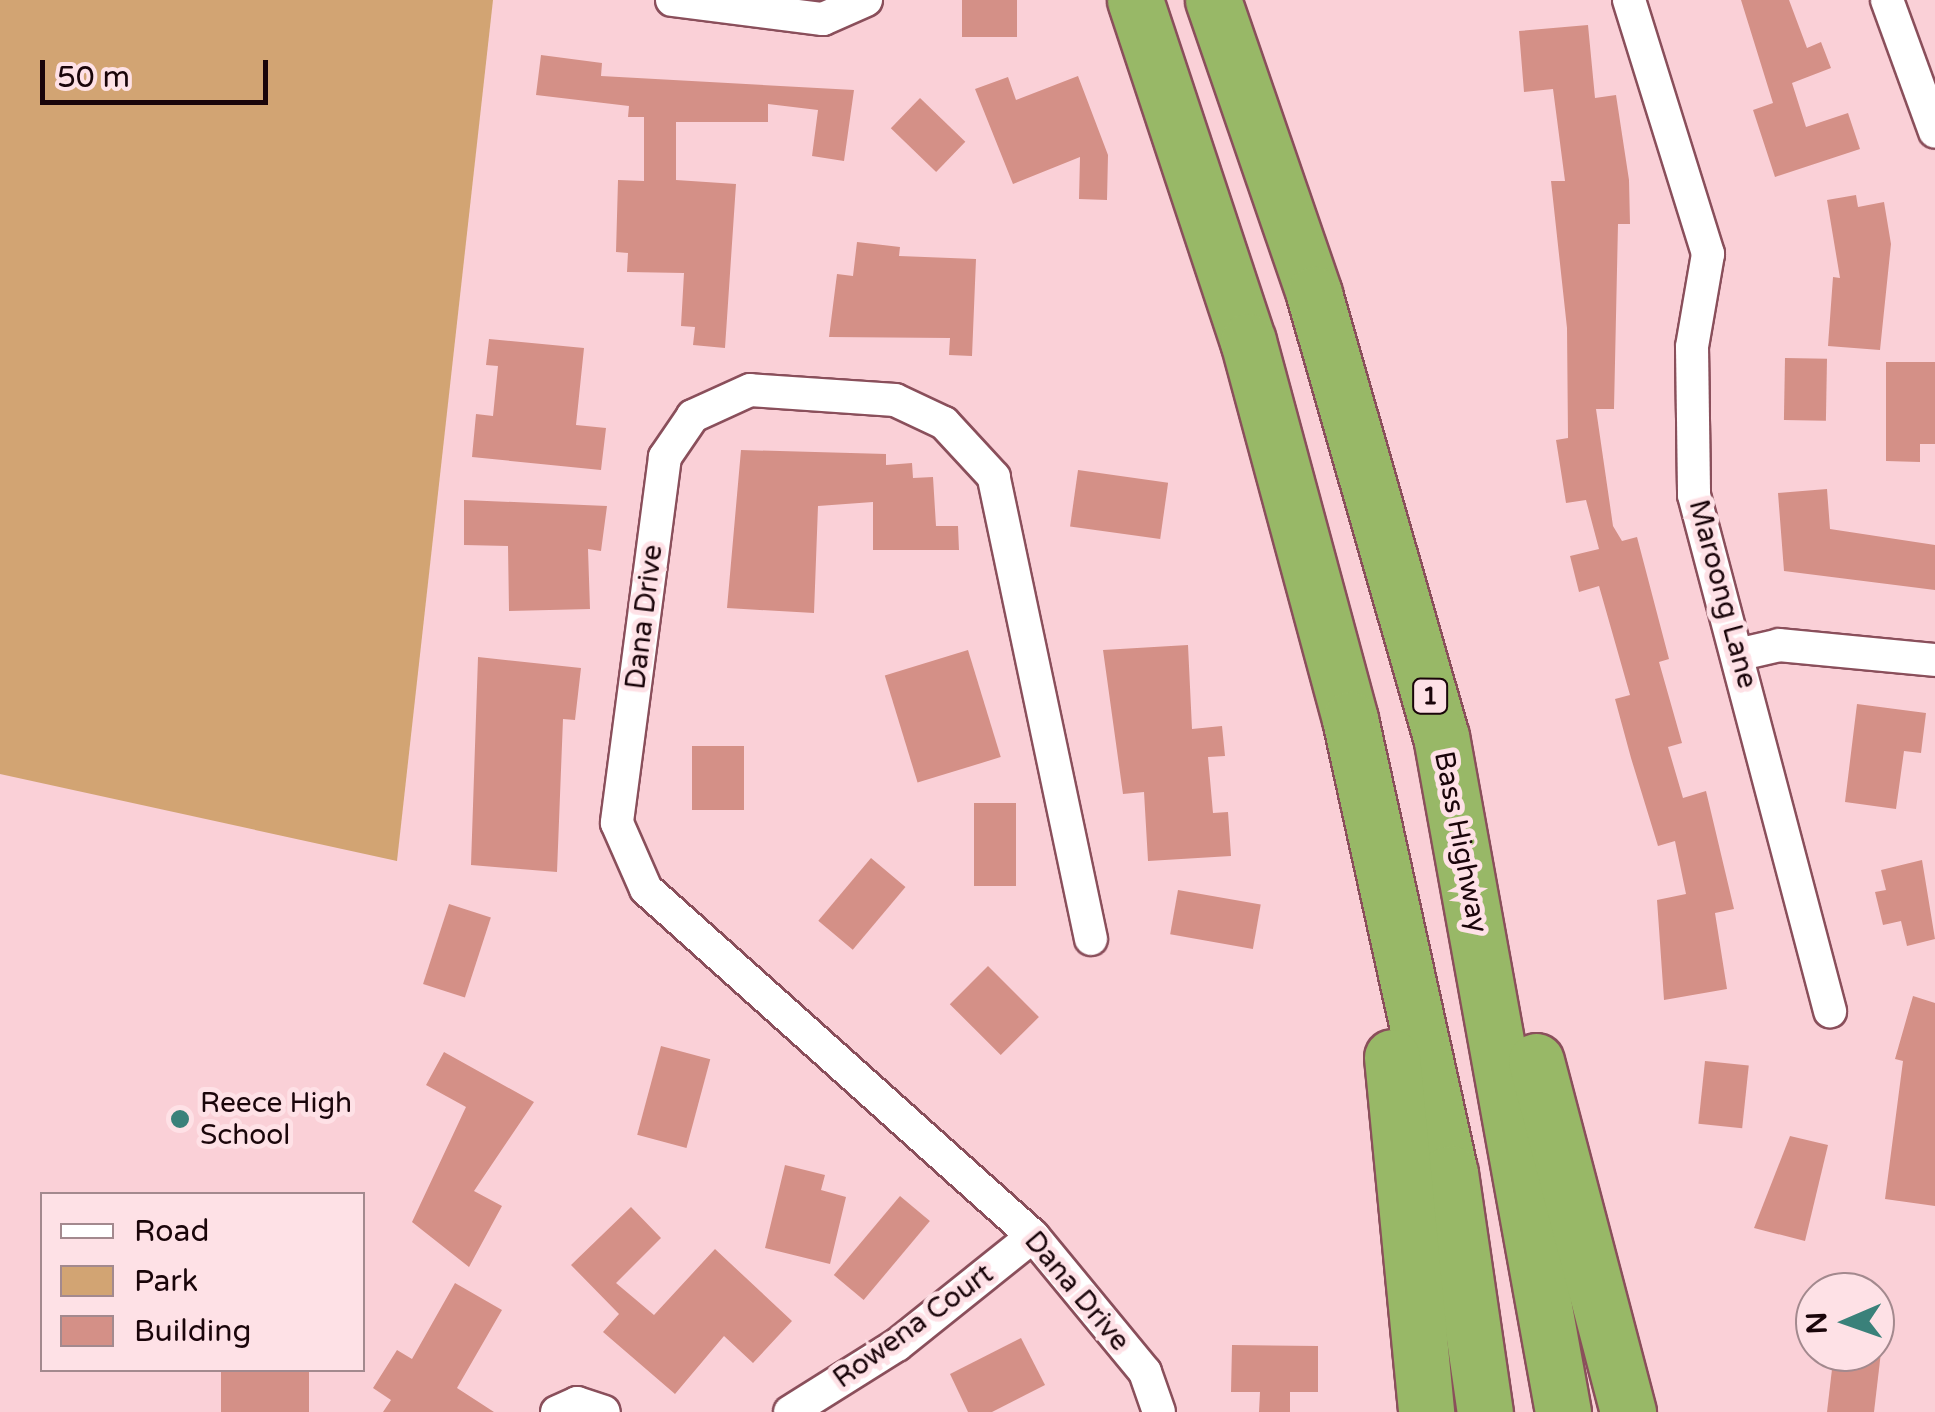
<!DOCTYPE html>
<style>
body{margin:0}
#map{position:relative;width:1935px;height:1412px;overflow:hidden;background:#fad0d7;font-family:"Varela Round",sans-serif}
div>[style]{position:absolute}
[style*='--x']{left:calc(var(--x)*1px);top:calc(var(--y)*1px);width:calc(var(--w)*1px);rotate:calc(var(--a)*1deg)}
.green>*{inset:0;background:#d2a473}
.building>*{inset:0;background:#d49087;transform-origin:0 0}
.roads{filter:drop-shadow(2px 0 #8a4f5b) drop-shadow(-2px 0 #8a4f5b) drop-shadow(0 2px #8a4f5b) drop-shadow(0 -2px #8a4f5b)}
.street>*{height:32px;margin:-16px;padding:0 16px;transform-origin:16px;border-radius:16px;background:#fff}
.highway>*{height:55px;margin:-27.5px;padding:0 27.5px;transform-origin:27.5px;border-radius:27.5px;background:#98b867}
.dots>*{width:28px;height:28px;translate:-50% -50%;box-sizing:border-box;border:5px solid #fee1e6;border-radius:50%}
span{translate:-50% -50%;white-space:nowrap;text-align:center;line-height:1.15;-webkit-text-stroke:10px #fee1e6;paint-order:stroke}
.shield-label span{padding:2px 8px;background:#fee1e6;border:2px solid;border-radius:8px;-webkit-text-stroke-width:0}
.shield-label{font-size:25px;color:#1a050a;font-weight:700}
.street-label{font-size:28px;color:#1a050a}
.poi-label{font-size:28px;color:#1a050a}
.left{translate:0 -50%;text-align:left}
.legend{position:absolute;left:40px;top:1192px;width:325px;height:180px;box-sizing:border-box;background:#fee1e6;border:2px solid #a3898e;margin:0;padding:12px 18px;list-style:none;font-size:30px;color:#1a050a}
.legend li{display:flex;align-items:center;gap:20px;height:50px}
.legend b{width:50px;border:2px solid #a3898e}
.north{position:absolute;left:1795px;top:1272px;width:100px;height:100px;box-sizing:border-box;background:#fee1e6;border:2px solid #a3898e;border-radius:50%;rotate:268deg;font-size:28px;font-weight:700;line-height:40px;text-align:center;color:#1a050a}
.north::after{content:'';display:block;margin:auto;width:35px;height:45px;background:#3a817a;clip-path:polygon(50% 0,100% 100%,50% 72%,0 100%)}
.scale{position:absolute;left:40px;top:60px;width:228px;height:45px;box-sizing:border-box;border:5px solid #1a050a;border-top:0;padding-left:12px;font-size:30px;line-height:35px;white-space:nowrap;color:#1a050a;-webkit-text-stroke:8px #fee1e6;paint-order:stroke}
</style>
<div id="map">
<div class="green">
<i style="clip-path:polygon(0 0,493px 0,397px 861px,0 774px)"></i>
</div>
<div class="building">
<i style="left:962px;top:0;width:55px;height:37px"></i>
<i style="clip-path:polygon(1741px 0,1789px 0,1807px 48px,1821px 42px,1831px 68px,1792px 83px,1806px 127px,1848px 113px,1860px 149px,1775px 177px,1753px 110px,1773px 103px)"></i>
<i style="clip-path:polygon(1588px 25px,1595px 98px,1616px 95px,1629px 180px,1630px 224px,1618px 224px,1614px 409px,1596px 409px,1613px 526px,1622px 541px,1637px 537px,1669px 659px,1659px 662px,1682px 743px,1668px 747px,1683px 798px,1706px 791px,1734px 909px,1715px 913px,1727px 989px,1664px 1000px,1657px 900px,1686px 894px,1675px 841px,1658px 846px,1631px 758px,1615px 699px,1630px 695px,1599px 586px,1579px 592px,1570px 556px,1599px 549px,1586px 500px,1566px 503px,1556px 440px,1568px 438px,1567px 328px,1551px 181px,1565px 181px,1553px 89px,1524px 92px,1519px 31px)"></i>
<i style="clip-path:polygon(541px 55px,602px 63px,601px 76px,854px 90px,844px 161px,812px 156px,818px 110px,768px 104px,768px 122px,676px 122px,676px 180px,736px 184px,725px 348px,693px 345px,695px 327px,681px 326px,684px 273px,627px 272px,628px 253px,616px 252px,618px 180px,644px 181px,644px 117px,628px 117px,629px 106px,536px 95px)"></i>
<i style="clip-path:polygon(1078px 76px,1108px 155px,1107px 200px,1079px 199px,1080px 157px,1013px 184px,975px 89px,1008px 77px,1016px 100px)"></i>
<i style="left:920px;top:98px;width:63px;height:42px;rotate:44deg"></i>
<i style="clip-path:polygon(1856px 195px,1858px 207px,1884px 202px,1891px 244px,1880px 350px,1828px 346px,1833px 277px,1840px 278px,1827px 200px)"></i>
<i style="clip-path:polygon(857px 242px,900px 247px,899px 256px,976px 259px,972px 356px,949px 355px,950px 338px,829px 337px,837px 274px,853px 276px)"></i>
<i style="clip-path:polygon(489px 339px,584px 348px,576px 425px,606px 428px,601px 470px,472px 457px,476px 414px,493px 416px,498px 366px,486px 365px)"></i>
<i style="left:1785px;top:358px;width:42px;height:62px;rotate:1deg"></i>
<i style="clip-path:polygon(1886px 362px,1935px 362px,1935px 444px,1920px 444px,1920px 462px,1886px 461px)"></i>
<i style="clip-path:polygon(741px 450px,886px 454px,886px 465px,912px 463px,913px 478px,933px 477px,936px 526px,958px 526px,959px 550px,873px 550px,873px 502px,818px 506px,814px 613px,727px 608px)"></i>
<i style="left:1078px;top:470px;width:91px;height:57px;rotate:8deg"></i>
<i style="clip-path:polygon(1827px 489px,1830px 529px,1935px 545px,1935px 590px,1784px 571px,1778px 493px)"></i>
<i style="clip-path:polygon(464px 500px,607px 506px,601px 551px,588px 549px,590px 609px,509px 611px,508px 546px,464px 545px)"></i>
<i style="clip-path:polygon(1188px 645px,1192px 729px,1222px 726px,1225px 756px,1208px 757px,1213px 813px,1228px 812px,1231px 856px,1148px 861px,1144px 792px,1123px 794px,1103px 650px)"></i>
<i style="left:968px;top:650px;width:112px;height:87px;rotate:73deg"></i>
<i style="clip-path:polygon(478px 657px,581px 668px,575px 720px,563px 719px,557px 872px,471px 865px)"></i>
<i style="clip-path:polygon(1857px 704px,1926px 713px,1921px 753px,1904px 751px,1896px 809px,1845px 802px)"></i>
<i style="left:692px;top:746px;width:52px;height:64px"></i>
<i style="left:974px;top:803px;width:42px;height:83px"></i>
<i style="left:871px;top:858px;width:45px;height:82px;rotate:40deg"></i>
<i style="clip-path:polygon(1922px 860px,1935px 939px,1907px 946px,1901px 921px,1883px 925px,1875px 892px,1886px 890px,1881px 870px)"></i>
<i style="left:1178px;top:890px;width:84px;height:45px;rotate:10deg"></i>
<i style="left:449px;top:904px;width:44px;height:84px;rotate:18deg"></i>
<i style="left:988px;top:966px;width:72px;height:54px;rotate:45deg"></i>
<i style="clip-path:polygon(1913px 996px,1935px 1003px,1935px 1206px,1885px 1199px,1903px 1061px,1895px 1059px)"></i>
<i style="left:661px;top:1046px;width:51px;height:92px;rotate:15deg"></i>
<i style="clip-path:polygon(444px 1052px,534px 1102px,474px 1191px,502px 1206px,469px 1267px,412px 1222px,466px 1107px,426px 1085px)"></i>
<i style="left:1705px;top:1061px;width:44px;height:63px;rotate:6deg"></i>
<i style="clip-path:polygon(1790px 1136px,1828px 1145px,1805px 1241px,1754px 1228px)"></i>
<i style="clip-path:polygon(785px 1165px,825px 1175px,821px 1190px,846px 1197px,830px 1264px,765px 1248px)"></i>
<i style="left:900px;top:1196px;width:39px;height:103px;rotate:40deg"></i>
<i style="clip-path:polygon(631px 1207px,661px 1238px,616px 1283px,654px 1315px,715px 1249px,792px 1321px,753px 1363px,724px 1336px,675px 1394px,603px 1332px,619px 1314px,571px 1265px)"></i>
<i style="clip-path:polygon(455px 1283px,502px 1310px,457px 1388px,494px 1412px,383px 1412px,391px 1400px,373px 1388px,397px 1350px,412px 1359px)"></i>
<i style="clip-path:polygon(1021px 1338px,1045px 1385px,992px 1412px,968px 1412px,950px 1374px)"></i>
<i style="clip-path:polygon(1232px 1345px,1318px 1346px,1318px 1392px,1290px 1392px,1290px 1412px,1259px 1412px,1260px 1392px,1231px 1392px)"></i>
<i style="clip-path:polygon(1834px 1352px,1881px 1352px,1874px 1412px,1827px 1412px)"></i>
<i style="left:221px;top:1370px;width:88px;height:42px"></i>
</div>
<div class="roads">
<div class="street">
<i style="--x:672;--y:0;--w:152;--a:7.2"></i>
<i style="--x:823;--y:19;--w:47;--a:-23.8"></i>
<i style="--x:1629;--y:0;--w:266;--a:72.7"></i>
<i style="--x:1708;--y:254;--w:94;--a:99.8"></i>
<i style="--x:1692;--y:347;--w:148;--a:89.2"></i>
<i style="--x:1694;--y:495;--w:534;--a:75.23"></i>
<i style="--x:1887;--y:0;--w:140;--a:70"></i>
<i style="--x:1741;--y:654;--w:39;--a:-13"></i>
<i style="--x:1779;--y:645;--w:157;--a:5.5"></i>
<i style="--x:1091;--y:939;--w:472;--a:-101.9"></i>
<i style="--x:994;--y:477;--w:74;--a:-132.8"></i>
<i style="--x:944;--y:423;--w:54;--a:-154.9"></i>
<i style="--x:895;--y:400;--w:145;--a:-176.1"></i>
<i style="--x:750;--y:390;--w:63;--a:155.5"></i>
<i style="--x:693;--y:416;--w:50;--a:124.3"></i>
<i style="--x:665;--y:457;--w:369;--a:97.5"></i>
<i style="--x:617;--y:823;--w:72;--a:66.3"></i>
<i style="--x:646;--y:889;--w:520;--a:41.88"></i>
<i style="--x:1033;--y:1236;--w:176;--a:50.5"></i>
<i style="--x:1145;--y:1372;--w:42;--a:70.7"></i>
<i style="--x:557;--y:1412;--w:22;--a:-24"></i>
<i style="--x:577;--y:1403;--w:28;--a:18"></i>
<i style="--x:790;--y:1412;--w:126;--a:-32.1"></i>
<i style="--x:897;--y:1345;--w:174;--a:-38.7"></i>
</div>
<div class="highway">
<i style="--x:1135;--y:0;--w:359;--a:71.7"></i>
<i style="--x:1248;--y:341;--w:392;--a:74.9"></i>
<i style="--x:1350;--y:719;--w:465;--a:77.6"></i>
<i style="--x:1450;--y:1173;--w:242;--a:81.7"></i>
<i style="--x:1213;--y:0;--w:311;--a:71"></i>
<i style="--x:1314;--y:294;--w:460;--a:74"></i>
<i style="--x:1441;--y:736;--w:687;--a:79.77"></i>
<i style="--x:1392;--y:1057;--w:357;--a:84.5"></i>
<i style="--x:1536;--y:1061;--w:363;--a:75.3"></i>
</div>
</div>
<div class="dots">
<i style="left:180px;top:1119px;background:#3a817a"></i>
</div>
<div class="shield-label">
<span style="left:1430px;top:696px">1</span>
</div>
<div class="street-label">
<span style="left:1723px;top:594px;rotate:75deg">Maroong Lane</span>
<span style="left:644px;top:617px;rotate:-83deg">Dana Drive</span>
<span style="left:1461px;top:842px;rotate:79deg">Bass Highway</span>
<span style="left:1077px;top:1291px;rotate:50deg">Dana Drive</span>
<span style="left:913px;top:1326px;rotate:-36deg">Rowena Court</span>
</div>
<div class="poi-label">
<span class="left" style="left:200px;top:1119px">Reece High<br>School</span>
</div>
<ul class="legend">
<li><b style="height:12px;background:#fff"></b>Road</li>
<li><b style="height:28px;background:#d2a473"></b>Park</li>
<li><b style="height:28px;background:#d49087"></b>Building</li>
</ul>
<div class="north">N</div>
<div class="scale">50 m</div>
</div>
